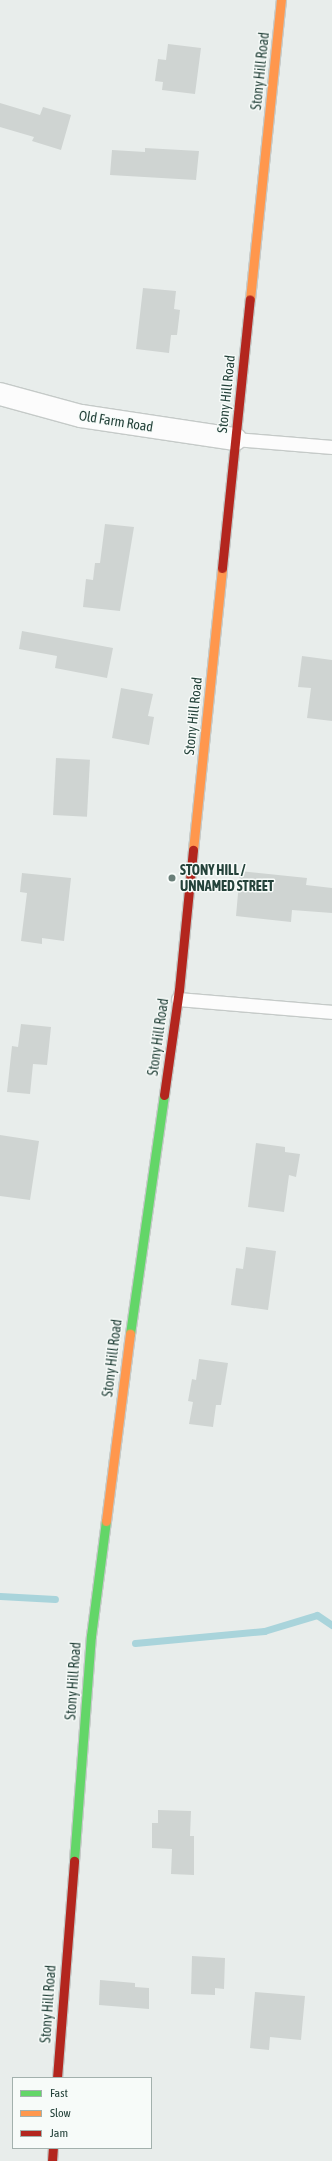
<!DOCTYPE html>
<style>
body{margin:0}
#map{position:relative;width:332px;height:2161px;overflow:hidden;background:#e8edeb;font-family:"Asap Condensed",sans-serif}
div>[style]{position:absolute}
[style*='--x']{left:calc(var(--x)*1px);top:calc(var(--y)*1px);width:calc(var(--w)*1px);rotate:calc(var(--a)*1deg)}
.stream>*{height:7px;margin:-3.5px;padding:0 3.5px;transform-origin:3.5px;border-radius:3.5px;background:#a9d4db}
.building>*{inset:0;background:#cfd4d2;transform-origin:0 0}
.roads{filter:drop-shadow(1px 0 #c5cac8) drop-shadow(-1px 0 #c5cac8) drop-shadow(0 1px #c5cac8) drop-shadow(0 -1px #c5cac8)}
.lane>*{height:13px;margin:-6.5px;padding:0 6.5px;transform-origin:6.5px;border-radius:6.5px;background:#fcfcfc}
.street>*{height:22px;margin:-11px;padding:0 11px;transform-origin:11px;border-radius:11px;background:#fcfcfc}
.fast>*{height:9px;margin:-4.5px;padding:0 4.5px;transform-origin:4.5px;border-radius:4.5px;background:#63d668}
.slow>*{height:9px;margin:-4.5px;padding:0 4.5px;transform-origin:4.5px;border-radius:4.5px;background:#ff974d}
.jam>*{height:9px;margin:-4.5px;padding:0 4.5px;transform-origin:4.5px;border-radius:4.5px;background:#b3261e}
.dots>*{width:11px;height:11px;translate:-50% -50%;box-sizing:border-box;border:2px solid #f7fbf9;border-radius:50%}
span{translate:-50% -50%;white-space:nowrap;text-align:center;line-height:1.15;-webkit-text-stroke:3px #f7fbf9;paint-order:stroke}
.street-label{font-size:14px;color:#24423a}
.poi-label{font-size:14px;color:#24423a;font-weight:700}
.left{translate:0 -50%;text-align:left}
.legend{position:absolute;left:12px;top:2077px;width:140px;height:72px;box-sizing:border-box;background:#f7fbf9;border:1px solid #a3b1ad;margin:0;padding:5px 7px;list-style:none;font-size:12px;color:#24423a}
.legend li{display:flex;align-items:center;gap:8px;height:20px}
.legend b{width:20px;border:1px solid #a3b1ad}
</style>
<div id="map">
<div class="stream">
<i style="--x:0;--y:1596;--w:55;--a:3.1"></i>
<i style="--x:135;--y:1643;--w:130;--a:-5.3"></i>
<i style="--x:264;--y:1631;--w:55;--a:-16.8"></i>
<i style="--x:317;--y:1615;--w:18;--a:34"></i>
</div>
<div class="building">
<i style="clip-path:polygon(168px 44px,201px 48px,195px 94px,162px 90px,163px 82px,155px 81px,158px 59px,166px 60px)"></i>
<i style="clip-path:polygon(0 103px,40px 115px,43px 107px,71px 115px,61px 150px,32px 141px,34px 137px,0 127px)"></i>
<i style="clip-path:polygon(145px 148px,199px 151px,196px 180px,110px 175px,112px 150px,145px 152px)"></i>
<i style="clip-path:polygon(143px 288px,176px 291px,174px 309px,180px 310px,177px 335px,171px 335px,169px 353px,136px 349px)"></i>
<i style="clip-path:polygon(105px 524px,134px 527px,120px 611px,83px 607px,86px 579px,93px 580px,95px 563px,100px 563px)"></i>
<i style="clip-path:polygon(22px 631px,113px 648px,107px 678px,55px 668px,57px 656px,19px 649px)"></i>
<i style="clip-path:polygon(302px 656px,332px 660px,332px 721px,307px 718px,311px 688px,298px 687px)"></i>
<i style="clip-path:polygon(121px 688px,153px 694px,148px 716px,154px 717px,149px 745px,112px 738px)"></i>
<i style="left:56px;top:758px;width:34px;height:57px;rotate:3deg"></i>
<i style="clip-path:polygon(240px 871px,307px 878px,306px 885px,332px 888px,332px 913px,292px 910px,291px 922px,236px 916px)"></i>
<i style="clip-path:polygon(22px 873px,71px 878px,64px 941px,42px 938px,42px 944px,21px 941px,27px 893px,20px 892px)"></i>
<i style="clip-path:polygon(21px 1024px,51px 1027px,47px 1065px,33px 1064px,30px 1094px,7px 1092px,12px 1046px,18px 1047px)"></i>
<i style="clip-path:polygon(0 1135px,39px 1141px,30px 1200px,0 1196px)"></i>
<i style="clip-path:polygon(256px 1143px,285px 1147px,285px 1152px,300px 1154px,296px 1177px,289px 1175px,284px 1212px,248px 1207px)"></i>
<i style="clip-path:polygon(246px 1247px,276px 1251px,268px 1310px,231px 1305px,236px 1268px,243px 1269px)"></i>
<i style="clip-path:polygon(199px 1359px,228px 1363px,221px 1405px,216px 1405px,213px 1427px,189px 1424px,193px 1402px,188px 1401px,192px 1379px,196px 1380px)"></i>
<i style="clip-path:polygon(158px 1810px,191px 1811px,190px 1836px,194px 1836px,194px 1875px,171px 1874px,172px 1849px,152px 1848px,152px 1823px,158px 1823px)"></i>
<i style="clip-path:polygon(192px 1956px,225px 1958px,224px 1989px,215px 1988px,215px 1995px,191px 1994px)"></i>
<i style="clip-path:polygon(100px 1980px,135px 1983px,135px 1987px,149px 1988px,149px 2009px,99px 2005px)"></i>
<i style="clip-path:polygon(255px 1992px,305px 1996px,301px 2040px,270px 2037px,269px 2050px,250px 2048px)"></i>
</div>
<div class="roads">
<div class="lane">
<i style="--x:235;--y:439;--w:97;--a:4.7"></i>
<i style="--x:178;--y:999;--w:155;--a:4.8"></i>
</div>
<div class="street">
<i style="--x:0;--y:394;--w:84;--a:15.2"></i>
<i style="--x:81;--y:416;--w:156;--a:8.5"></i>
</div>
<div class="fast">
<i style="--x:130;--y:1334;--w:241;--a:-81.9"></i>
<i style="--x:74;--y:1861;--w:226;--a:-85.7"></i>
<i style="--x:91;--y:1636;--w:116;--a:-82.6"></i>
</div>
<div class="slow">
<i style="--x:250;--y:299;--w:301;--a:-84.1"></i>
<i style="--x:193;--y:850;--w:283;--a:-84.1"></i>
<i style="--x:106;--y:1521;--w:189;--a:-82.7"></i>
</div>
<div class="jam">
<i style="--x:222;--y:568;--w:270;--a:-84.1"></i>
<i style="--x:164;--y:1095;--w:106;--a:-81.9"></i>
<i style="--x:179;--y:990;--w:141;--a:-84.3"></i>
<i style="--x:57;--y:2078;--w:218;--a:-85.5"></i>
<i style="--x:52;--y:2161;--w:13;--a:-86"></i>
</div>
</div>
<div class="dots">
<i style="left:172px;top:878px;background:#697e78"></i>
</div>
<div class="street-label">
<span style="left:260px;top:71px;rotate:-84deg">Stony Hill Road</span>
<span style="left:226px;top:394px;rotate:-84deg">Stony Hill Road</span>
<span style="left:116px;top:421px;rotate:9deg">Old Farm Road</span>
<span style="left:193px;top:716px;rotate:-84deg">Stony Hill Road</span>
<span style="left:158px;top:1037px;rotate:-82deg">Stony Hill Road</span>
<span style="left:112px;top:1358px;rotate:-83deg">Stony Hill Road</span>
<span style="left:73px;top:1681px;rotate:-86deg">Stony Hill Road</span>
<span style="left:48px;top:2004px;rotate:-86deg">Stony Hill Road</span>
</div>
<div class="poi-label">
<span class="left" style="left:180px;top:878px">STONY HILL /<br>UNNAMED STREET</span>
</div>
<ul class="legend">
<li><b style="height:5px;background:#63d668"></b>Fast</li>
<li><b style="height:5px;background:#ff974d"></b>Slow</li>
<li><b style="height:5px;background:#b3261e"></b>Jam</li>
</ul>
</div>
